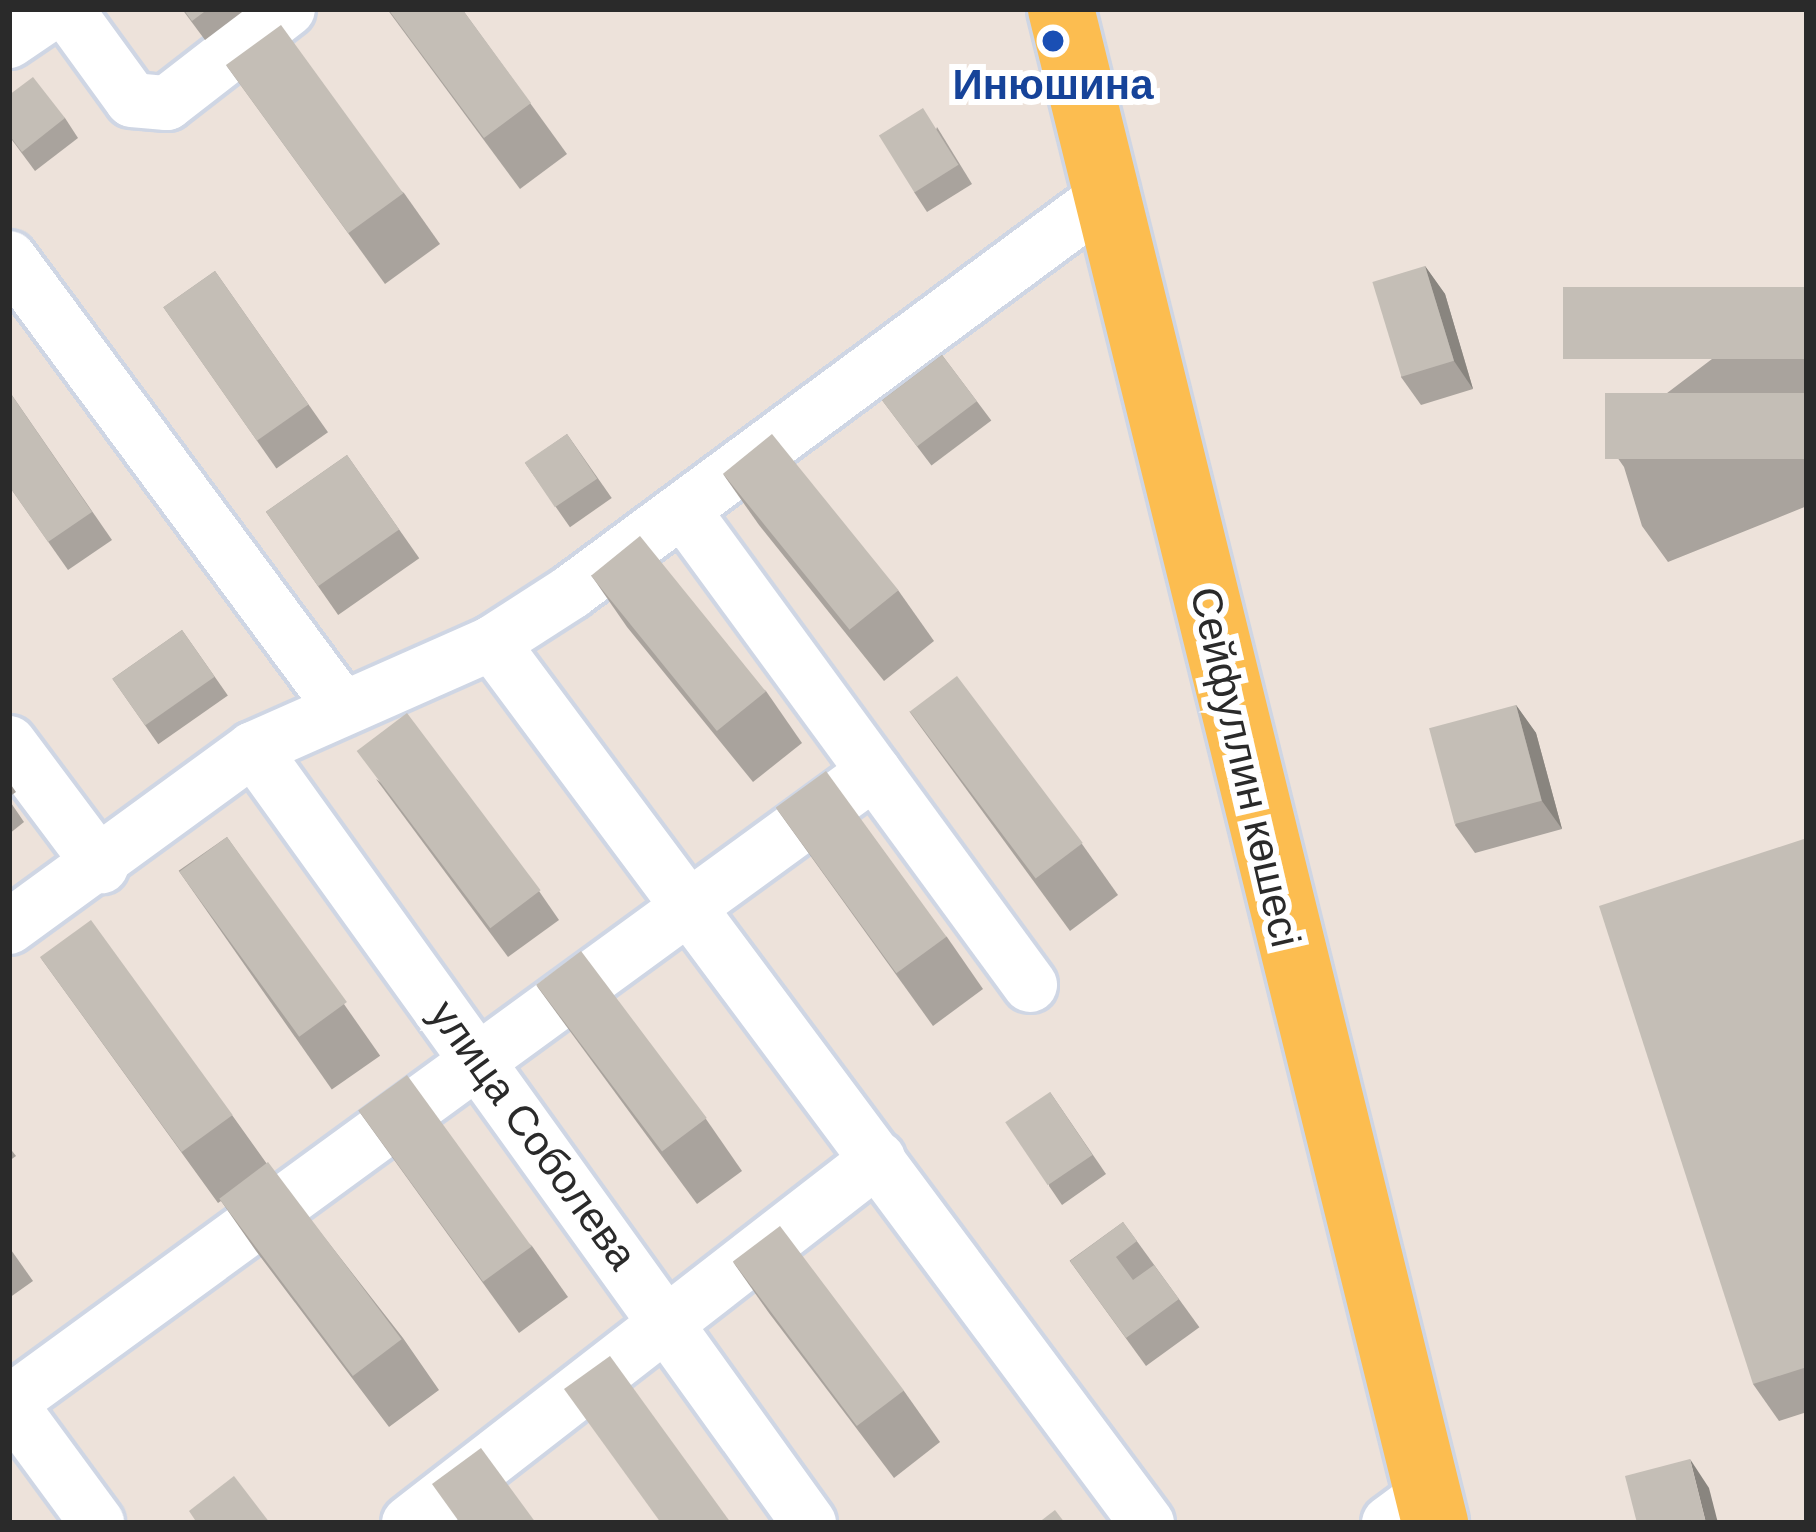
<!DOCTYPE html>
<meta charset="utf-8">
<style>
body{margin:0}
#map{position:relative;width:1816px;height:1532px;overflow:hidden;background:#ede2da;font-family:Arial,sans-serif}
div>[style]{position:absolute}
[style*='--x']{left:calc(var(--x)*1px);top:calc(var(--y)*1px);width:calc(var(--w)*1px);rotate:calc(var(--a)*1deg)}
.roads{filter:drop-shadow(3px 0 #cfd6e4) drop-shadow(-3px 0 #cfd6e4) drop-shadow(0 3px #cfd6e4) drop-shadow(0 -3px #cfd6e4)}
.minor>*{height:54px;margin:-27px;padding:0 27px;transform-origin:27px;border-radius:27px;background:#fff}
.major>*{height:66px;margin:-33px;padding:0 33px;transform-origin:33px;border-radius:33px;background:#fcbd50}
.wall>*{inset:0;background:#a9a39d;transform-origin:0 0}
.shaded-wall>*{inset:0;background:#89857f}
.building>*{inset:0;background:#c4beb6;transform-origin:0 0}
.dots>*{width:33px;height:33px;translate:-50% -50%;box-sizing:border-box;border:6px solid #fff;border-radius:50%}
span{translate:-50% -50%;white-space:nowrap;text-align:center;line-height:1.15;-webkit-text-stroke:12px #fff;paint-order:stroke}
.transit-label{font-size:42px;color:#164399;font-weight:700}
.street-label{font-size:42px;color:#2a2a2a}
.frame{position:absolute;inset:0;border:12px solid #2a2a2a;pointer-events:none}
</style>
<div id="map">
<div class="roads">
<div class="minor">
<i style="--x:66;--y:9;--w:112;--a:54"></i>
<i style="--x:132;--y:100;--w:35;--a:5"></i>
<i style="--x:167;--y:103;--w:153;--a:-37.8"></i>
<i style="--x:9;--y:41;--w:57;--a:-34.2"></i>
<i style="--x:9;--y:258;--w:555;--a:53.5"></i>
<i style="--x:684;--y:512;--w:586;--a:53.81"></i>
<i style="--x:492;--y:643;--w:1097;--a:53.34"></i>
<i style="--x:9;--y:743;--w:154;--a:53.2"></i>
<i style="--x:253;--y:749;--w:953;--a:54.31"></i>
<i style="--x:9;--y:927;--w:302;--a:-36.1"></i>
<i style="--x:253;--y:749;--w:261;--a:-23.9"></i>
<i style="--x:492;--y:643;--w:94;--a:-32.8"></i>
<i style="--x:571;--y:592;--w:673;--a:-36.48"></i>
<i style="--x:9;--y:1403;--w:1071;--a:-36.11"></i>
<i style="--x:9;--y:1403;--w:149;--a:53.7"></i>
<i style="--x:409;--y:1523;--w:594;--a:-37.82"></i>
<i style="--x:1389;--y:1523;--w:49;--a:-36.6"></i>
</div>
<div class="major">
<i style="--x:1061;--y:9;--w:1560;--a:76.12"></i>
</div>
</div>
<div class="wall">
<i style="clip-path:polygon(182px 9px,246px 9px,205px 40px)"></i>
<i style="clip-path:polygon(387px 9px,462px 9px,567px 154px,520px 189px)"></i>
<i style="clip-path:polygon(226px 65px,404px 193px,440px 244px,385px 284px)"></i>
<i style="clip-path:polygon(9px 95px,65px 118px,78px 138px,35px 171px,9px 136px)"></i>
<i style="clip-path:polygon(937px 127px,972px 184px,927px 212px,914px 192px)"></i>
<i style="clip-path:polygon(1425px 266px,1445px 294px,1473px 389px,1421px 405px,1401px 377px)"></i>
<i style="left:215px;top:271px;width:197px;height:63px;rotate:55deg"></i>
<i style="clip-path:polygon(1807px 287px,1807px 506px,1668px 562px,1642px 526px,1624px 467px,1605px 440px)"></i>
<i style="left:942px;top:355px;width:82px;height:75px;rotate:53deg"></i>
<i style="clip-path:polygon(9px 391px,112px 540px,68px 570px,9px 486px)"></i>
<i style="left:567px;top:434px;width:78px;height:51px;rotate:55deg"></i>
<i style="left:347px;top:455px;width:126px;height:99px;rotate:55deg"></i>
<i style="clip-path:polygon(723px 474px,898px 590px,934px 641px,884px 681px,759px 525px)"></i>
<i style="clip-path:polygon(591px 575px,766px 691px,802px 743px,753px 782px,627px 627px)"></i>
<i style="left:182px;top:630px;width:80px;height:85px;rotate:55deg"></i>
<i style="clip-path:polygon(1516px 705px,1536px 733px,1562px 829px,1475px 853px,1455px 825px)"></i>
<i style="clip-path:polygon(909px 711px,1082px 844px,1118px 895px,1070px 931px)"></i>
<i style="clip-path:polygon(376px 779px,539px 891px,559px 920px,508px 957px)"></i>
<i style="clip-path:polygon(9px 782px,16px 792px,9px 797px)"></i>
<i style="clip-path:polygon(9px 800px,24px 822px,9px 834px)"></i>
<i style="clip-path:polygon(776px 808px,947px 937px,983px 989px,933px 1026px)"></i>
<i style="left:227px;top:837px;width:267px;height:59px;rotate:55deg"></i>
<i style="clip-path:polygon(1807px 838px,1807px 1412px,1779px 1421px,1753px 1384px)"></i>
<i style="clip-path:polygon(40px 957px,232px 1115px,267px 1164px,403px 1338px,439px 1390px,389px 1427px,256px 1251px,221px 1201px,218px 1203px)"></i>
<i style="clip-path:polygon(536px 985px,706px 1119px,742px 1171px,697px 1204px)"></i>
<i style="clip-path:polygon(1050px 1092px,1106px 1174px,1062px 1205px,1049px 1186px)"></i>
<i style="clip-path:polygon(358px 1110px,532px 1246px,568px 1297px,519px 1333px)"></i>
<i style="clip-path:polygon(9px 1147px,16px 1156px,9px 1161px)"></i>
<i style="left:1123px;top:1222px;width:130px;height:66px;rotate:54deg"></i>
<i style="clip-path:polygon(9px 1247px,33px 1281px,9px 1298px)"></i>
<i style="clip-path:polygon(733px 1262px,904px 1391px,940px 1442px,894px 1478px,769px 1313px)"></i>
</div>
<div class="shaded-wall">
<i style="clip-path:polygon(1425px 266px,1445px 294px,1473px 389px,1454px 361px)"></i>
<i style="clip-path:polygon(1516px 705px,1536px 733px,1562px 829px,1542px 801px)"></i>
<i style="clip-path:polygon(1690px 1459px,1709px 1488px,1718px 1523px,1706px 1523px)"></i>
</div>
<div class="building">
<i style="clip-path:polygon(183px 9px,208px 9px,192px 21px)"></i>
<i style="clip-path:polygon(388px 9px,462px 9px,531px 103px,484px 138px)"></i>
<i style="left:281px;top:25px;width:208px;height:68px;rotate:54deg"></i>
<i style="clip-path:polygon(33px 77px,65px 118px,22px 152px,9px 135px,9px 95px)"></i>
<i style="left:923px;top:108px;width:67px;height:52px;rotate:58deg"></i>
<i style="left:1425px;top:266px;width:99px;height:55px;rotate:73deg"></i>
<i style="left:215px;top:271px;width:163px;height:63px;rotate:55deg"></i>
<i style="left:1807px;top:287px;width:72px;height:244px;rotate:90deg"></i>
<i style="left:942px;top:355px;width:58px;height:75px;rotate:53deg"></i>
<i style="clip-path:polygon(9px 391px,92px 512px,48px 542px,9px 486px)"></i>
<i style="left:1807px;top:393px;width:66px;height:202px;rotate:90deg"></i>
<i style="left:567px;top:434px;width:54px;height:51px;rotate:56deg"></i>
<i style="left:772px;top:434px;width:201px;height:63px;rotate:51deg"></i>
<i style="left:347px;top:455px;width:91px;height:99px;rotate:55deg"></i>
<i style="left:640px;top:536px;width:200px;height:63px;rotate:51deg"></i>
<i style="left:182px;top:630px;width:57px;height:85px;rotate:55deg"></i>
<i style="left:957px;top:676px;width:209px;height:59px;rotate:53deg"></i>
<i style="left:1516px;top:705px;width:99px;height:90px;rotate:75deg"></i>
<i style="left:407px;top:713px;width:222px;height:63px;rotate:53deg"></i>
<i style="left:826px;top:771px;width:205px;height:62px;rotate:54deg"></i>
<i style="left:227px;top:837px;width:204px;height:59px;rotate:54deg"></i>
<i style="clip-path:polygon(1807px 838px,1807px 1367px,1753px 1384px,1599px 906px)"></i>
<i style="left:91px;top:920px;width:241px;height:63px;rotate:54deg"></i>
<i style="left:581px;top:951px;width:209px;height:56px;rotate:53deg"></i>
<i style="left:407px;top:1075px;width:212px;height:60px;rotate:54deg"></i>
<i style="left:1050px;top:1092px;width:76px;height:54px;rotate:56deg"></i>
<i style="left:268px;top:1162px;width:222px;height:61px;rotate:53deg"></i>
<i style="clip-path:polygon(1123px 1222px,1137px 1241px,1116px 1257px,1133px 1280px,1154px 1265px,1179px 1299px,1126px 1338px,1070px 1261px)"></i>
<i style="left:780px;top:1226px;width:206px;height:59px;rotate:53deg"></i>
<i style="clip-path:polygon(610px 1356px,731px 1523px,661px 1523px,564px 1389px)"></i>
<i style="clip-path:polygon(481px 1448px,536px 1523px,460px 1523px,432px 1484px)"></i>
<i style="clip-path:polygon(1690px 1459px,1706px 1523px,1637px 1523px,1625px 1476px)"></i>
<i style="clip-path:polygon(234px 1476px,270px 1523px,197px 1523px,189px 1511px)"></i>
<i style="clip-path:polygon(1055px 1510px,1065px 1523px,1038px 1523px)"></i>
</div>
<div class="dots">
<i style="left:1053px;top:41px;background:#1a4fb4"></i>
</div>
<div class="transit-label">
<span style="left:1053px;top:85px">Инюшина</span>
</div>
<div class="street-label">
<span style="left:1245px;top:767px;rotate:77deg">Сейфуллин көшесі</span>
<span style="left:533px;top:1135px;rotate:54deg">улица Соболева</span>
</div>
<div class="frame"></div>
</div>
